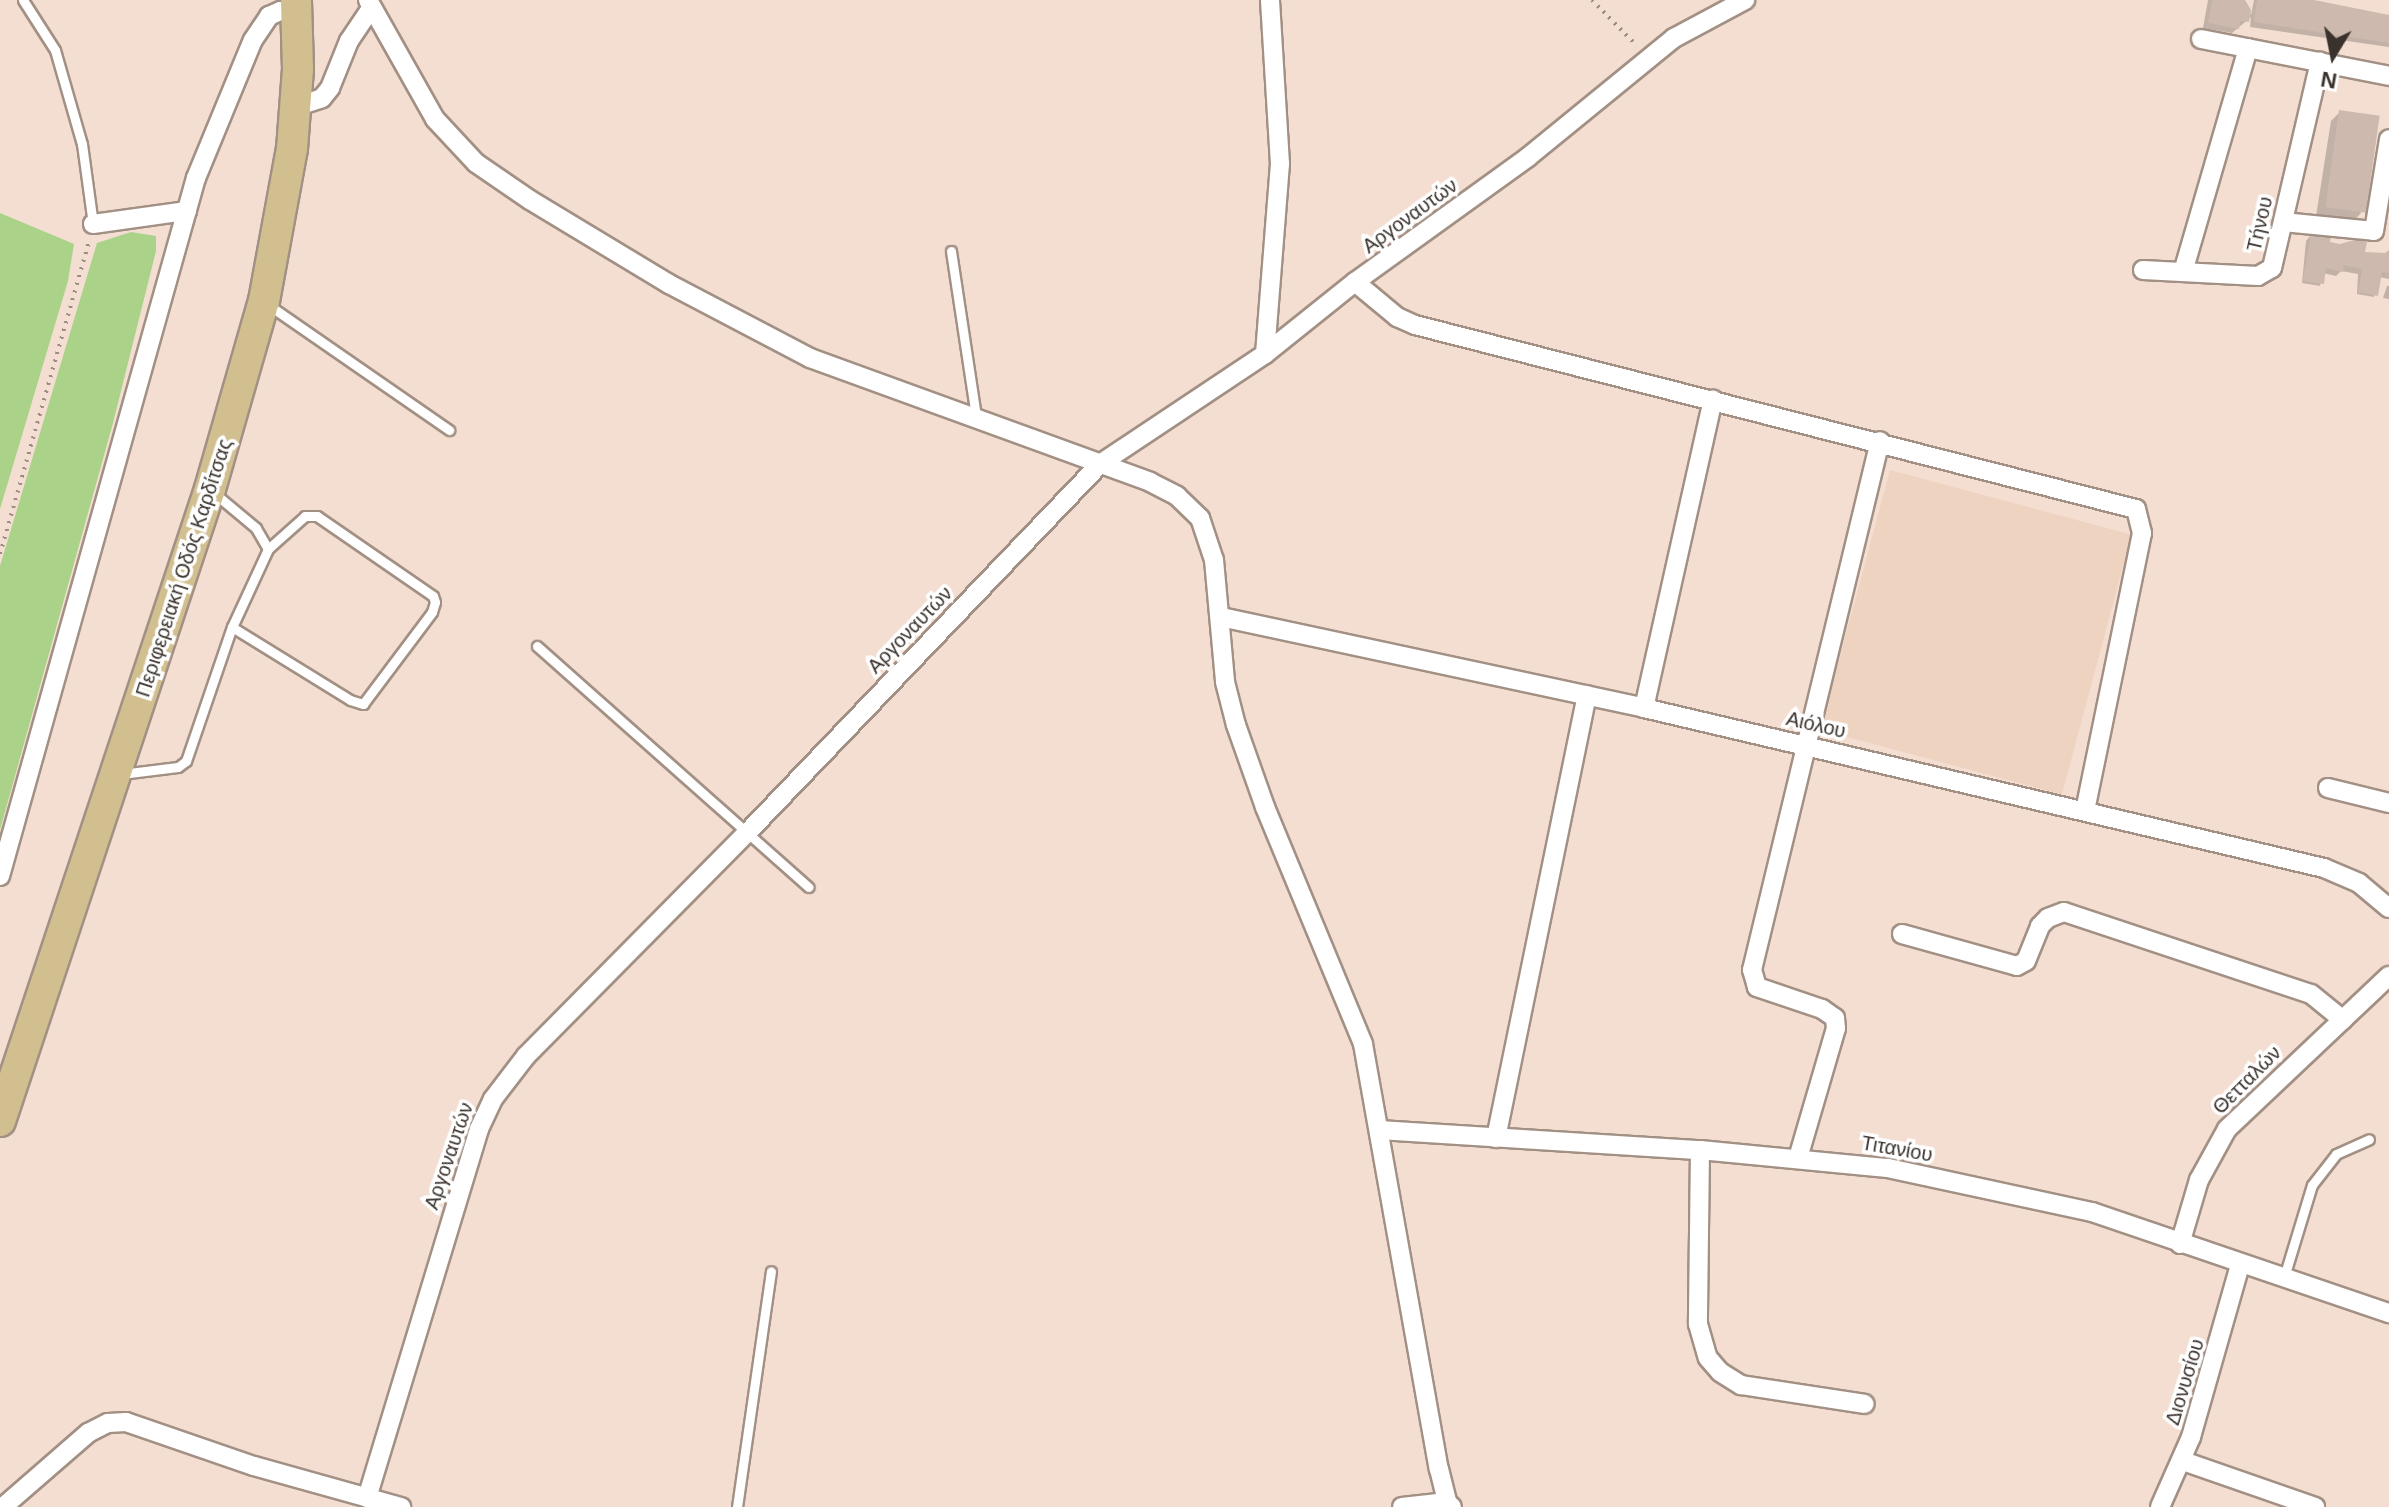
<!DOCTYPE html>
<meta charset="utf-8">
<style>
body{margin:0}
#map{position:relative;width:2389px;height:1507px;overflow:hidden;background:#f3ded1;font-family:Helvetica,sans-serif}
div>[style]{position:absolute}
[style*='--x']{left:calc(var(--x)*1px);top:calc(var(--y)*1px);width:calc(var(--w)*1px);rotate:calc(var(--a)*1deg)}
.built>*{inset:0;background:#eed3c1;transform-origin:0 0}
.green>*{inset:0;background:#aad389}
.shadow>*{inset:0;background:#0003}
.building>*{inset:0;background:#cdb9ad;transform-origin:0 0}
.path>*{height:4px;margin-top:-2px;transform-origin:0;background:repeating-linear-gradient(90deg,#9c8d84 0 2px,transparent 0 8px)}
.roads{filter:drop-shadow(2px 0 #a39084) drop-shadow(-2px 0 #a39084) drop-shadow(0 2px #a39084) drop-shadow(0 -2px #a39084)}
.service>*{height:9px;margin:-4.5px;padding:0 4.5px;transform-origin:4.5px;border-radius:4.5px;background:#fff}
.minor>*{height:18px;margin:-9px;padding:0 9px;transform-origin:9px;border-radius:9px;background:#fff}
.primary>*{height:30px;margin:-15px;padding:0 15px;transform-origin:15px;border-radius:15px;background:#d1bf8f}
span{translate:-50% -50%;white-space:nowrap;text-align:center;line-height:1.15;-webkit-text-stroke:7px #fff;paint-order:stroke}
.street-label{font-size:20px;color:#3a322d}
.north{position:absolute;left:2293px;top:16px;width:80px;height:80px;-webkit-text-stroke:6px #fff;paint-order:stroke;rotate:190deg;font-size:22px;font-weight:700;line-height:32px;text-align:center;color:#3a322d}
.north::after{content:'';display:block;margin:auto;width:28px;height:36px;background:#3a322d;clip-path:polygon(50% 0,100% 100%,50% 72%,0 100%)}
</style>
<div id="map">
<div class="built">
<i style="left:1890px;top:470px;width:250px;height:269px;rotate:15deg"></i>
</div>
<div class="green">
<i style="clip-path:polygon(0 213px,74px 244px,68px 281px,0 509px)"></i>
<i style="clip-path:polygon(131px 232px,156px 236px,156px 251px,113px 423px,0 830px,0 566px,97px 243px)"></i>
</div>
<div class="shadow">
<i style="clip-path:polygon(2208px 0,2243px 0,2251px 15px,2254px 0,2300px 0,2389px 17px,2389px 47px,2250px 27px,2251px 17px,2232px 33px,2203px 28px)"></i>
<i style="clip-path:polygon(2340px 112px,2361px 213px,2353px 222px,2316px 216px,2331px 121px)"></i>
<i style="clip-path:polygon(2311px 235px,2363px 254px,2383px 255px,2389px 251px,2389px 279px,2379px 277px,2374px 297px,2357px 294px,2358px 274px,2341px 271px,2336px 276px,2323px 273px,2320px 286px,2302px 283px,2306px 241px)"></i>
<i style="clip-path:polygon(2387px 286px,2389px 286px,2389px 299px,2383px 298px)"></i>
</div>
<div class="building">
<i style="clip-path:polygon(2212px 0,2245px 0,2251px 10px,2249px 22px,2240px 21px,2239px 29px,2208px 23px)"></i>
<i style="clip-path:polygon(2257px 0,2314px 0,2389px 15px,2389px 43px,2254px 22px)"></i>
<i style="left:2339px;top:110px;width:41px;height:98px;rotate:8deg"></i>
<i style="clip-path:polygon(2311px 233px,2332px 233px,2330px 242px,2340px 244px,2358px 239px,2367px 242px,2365px 252px,2385px 253px,2389px 250px,2389px 273px,2382px 272px,2378px 296px,2358px 292px,2362px 269px,2344px 265px,2343px 272px,2326px 268px,2324px 284px,2303px 281px)"></i>
</div>
<div class="path">
<i style="--x:1592;--y:0;--w:64;--a:45.6"></i>
<i style="--x:0;--y:554;--w:324;--a:-74.1"></i>
</div>
<div class="roads">
<div class="service">
<i style="--x:23;--y:0;--w:59;--a:57.4"></i>
<i style="--x:55;--y:50;--w:98;--a:74"></i>
<i style="--x:82;--y:144;--w:81;--a:82.2"></i>
<i style="--x:951;--y:251;--w:168;--a:81.4"></i>
<i style="--x:270;--y:306;--w:218;--a:34.7"></i>
<i style="--x:232;--y:627;--w:139;--a:31.7"></i>
<i style="--x:350;--y:700;--w:14;--a:17"></i>
<i style="--x:363;--y:704;--w:115;--a:-53.1"></i>
<i style="--x:432;--y:612;--w:10;--a:-73"></i>
<i style="--x:435;--y:602;--w:6;--a:-108"></i>
<i style="--x:433;--y:596;--w:141;--a:-145.4"></i>
<i style="--x:317;--y:516;--w:12;--a:180"></i>
<i style="--x:305;--y:516;--w:50;--a:138.3"></i>
<i style="--x:537;--y:646;--w:363;--a:41.6"></i>
<i style="--x:121;--y:774;--w:57;--a:-7"></i>
<i style="--x:178;--y:767;--w:10;--a:-37"></i>
<i style="--x:186;--y:761;--w:142;--a:-71.1"></i>
<i style="--x:232;--y:627;--w:86;--a:-65.2"></i>
<i style="--x:268;--y:549;--w:24;--a:-120"></i>
<i style="--x:256;--y:528;--w:55;--a:-140.2"></i>
<i style="--x:2284;--y:1277;--w:96;--a:-73.1"></i>
<i style="--x:2312;--y:1185;--w:39;--a:-52"></i>
<i style="--x:2336;--y:1154;--w:36;--a:-24"></i>
<i style="--x:737;--y:1507;--w:238;--a:-81.8"></i>
</div>
<div class="minor">
<i style="--x:368;--y:0;--w:137;--a:60.6"></i>
<i style="--x:435;--y:119;--w:60;--a:47"></i>
<i style="--x:476;--y:163;--w:65;--a:34.4"></i>
<i style="--x:530;--y:200;--w:162;--a:31.1"></i>
<i style="--x:669;--y:284;--w:159;--a:27.7"></i>
<i style="--x:810;--y:358;--w:362;--a:20"></i>
<i style="--x:1150;--y:482;--w:30;--a:27"></i>
<i style="--x:1177;--y:496;--w:32;--a:44"></i>
<i style="--x:1200;--y:518;--w:44;--a:71.6"></i>
<i style="--x:1214;--y:560;--w:122;--a:84.8"></i>
<i style="--x:1225;--y:682;--w:44;--a:75.7"></i>
<i style="--x:1236;--y:725;--w:87;--a:70.5"></i>
<i style="--x:1265;--y:807;--w:256;--a:67.5"></i>
<i style="--x:1363;--y:1044;--w:432;--a:79.9"></i>
<i style="--x:1439;--y:1469;--w:34;--a:76"></i>
<i style="--x:1447;--y:1502;--w:7;--a:45"></i>
<i style="--x:2201;--y:39;--w:192;--a:11.1"></i>
<i style="--x:295;--y:107;--w:28;--a:-18"></i>
<i style="--x:322;--y:98;--w:13;--a:-51"></i>
<i style="--x:330;--y:88;--w:51;--a:-68"></i>
<i style="--x:349;--y:41;--w:40;--a:-56"></i>
<i style="--x:2283;--y:222;--w:91;--a:5.6"></i>
<i style="--x:2374;--y:231;--w:93;--a:-80.7"></i>
<i style="--x:93;--y:224;--w:95;--a:-7.9"></i>
<i style="--x:2143;--y:270;--w:115;--a:3"></i>
<i style="--x:2258;--y:276;--w:16;--a:-30"></i>
<i style="--x:2272;--y:268;--w:212;--a:-76.9"></i>
<i style="--x:2183;--y:272;--w:233;--a:-73.8"></i>
<i style="--x:1355;--y:282;--w:55;--a:39.8"></i>
<i style="--x:1397;--y:317;--w:20;--a:24"></i>
<i style="--x:1415;--y:325;--w:744;--a:14.32"></i>
<i style="--x:2136;--y:509;--w:25;--a:76"></i>
<i style="--x:2142;--y:533;--w:284;--a:101.6"></i>
<i style="--x:1265;--y:354;--w:191;--a:-85.5"></i>
<i style="--x:1280;--y:164;--w:164;--a:-93.5"></i>
<i style="--x:1221;--y:617;--w:433;--a:12.1"></i>
<i style="--x:1644;--y:708;--w:699;--a:13.24"></i>
<i style="--x:2324;--y:868;--w:38;--a:23"></i>
<i style="--x:2359;--y:883;--w:39;--a:40"></i>
<i style="--x:1644;--y:708;--w:316;--a:-77.4"></i>
<i style="--x:2328;--y:788;--w:63;--a:13.8"></i>
<i style="--x:0;--y:876;--w:725;--a:-74.32"></i>
<i style="--x:196;--y:178;--w:149;--a:-67.6"></i>
<i style="--x:253;--y:40;--w:29;--a:-56"></i>
<i style="--x:269;--y:16;--w:12;--a:-24"></i>
<i style="--x:280;--y:11;--w:16;--a:0"></i>
<i style="--x:1902;--y:934;--w:119;--a:15.5"></i>
<i style="--x:2017;--y:966;--w:10;--a:-29"></i>
<i style="--x:2026;--y:961;--w:38;--a:-68"></i>
<i style="--x:2040;--y:926;--w:11;--a:-45"></i>
<i style="--x:2048;--y:918;--w:17;--a:-21"></i>
<i style="--x:2064;--y:912;--w:260;--a:18.4"></i>
<i style="--x:2311;--y:994;--w:41;--a:39.1"></i>
<i style="--x:1379;--y:1130;--w:322;--a:3.6"></i>
<i style="--x:1700;--y:1150;--w:189;--a:5.5"></i>
<i style="--x:1888;--y:1168;--w:209;--a:12.2"></i>
<i style="--x:2092;--y:1212;--w:314;--a:18.8"></i>
<i style="--x:1496;--y:1138;--w:452;--a:-78.4"></i>
<i style="--x:1700;--y:1150;--w:174;--a:90.7"></i>
<i style="--x:1698;--y:1324;--w:35;--a:74"></i>
<i style="--x:1708;--y:1358;--w:18;--a:49"></i>
<i style="--x:1720;--y:1372;--w:25;--a:32"></i>
<i style="--x:1741;--y:1385;--w:125;--a:8.7"></i>
<i style="--x:1798;--y:1158;--w:135;--a:-73.7"></i>
<i style="--x:1836;--y:1028;--w:10;--a:-96"></i>
<i style="--x:1835;--y:1018;--w:16;--a:-145"></i>
<i style="--x:1822;--y:1009;--w:69;--a:-161.3"></i>
<i style="--x:1757;--y:987;--w:18;--a:-106"></i>
<i style="--x:1752;--y:970;--w:544;--a:-76.4"></i>
<i style="--x:2180;--y:1244;--w:67;--a:-73.5"></i>
<i style="--x:2199;--y:1180;--w:58;--a:-61.2"></i>
<i style="--x:2227;--y:1129;--w:223;--a:-43.4"></i>
<i style="--x:2183;--y:1461;--w:140;--a:19.2"></i>
<i style="--x:367;--y:1498;--w:386;--a:-73.1"></i>
<i style="--x:479;--y:1129;--w:33;--a:-65"></i>
<i style="--x:493;--y:1099;--w:54;--a:-52.5"></i>
<i style="--x:526;--y:1056;--w:314;--a:-45.3"></i>
<i style="--x:747;--y:833;--w:511;--a:-46.27"></i>
<i style="--x:1100;--y:464;--w:198;--a:-33.7"></i>
<i style="--x:1265;--y:354;--w:115;--a:-38.7"></i>
<i style="--x:1355;--y:282;--w:213;--a:-35.8"></i>
<i style="--x:1528;--y:157;--w:188;--a:-39.2"></i>
<i style="--x:1674;--y:38;--w:81;--a:-28.2"></i>
<i style="--x:3;--y:1507;--w:113;--a:-41"></i>
<i style="--x:88;--y:1433;--w:22;--a:-27"></i>
<i style="--x:108;--y:1423;--w:18;--a:-3"></i>
<i style="--x:126;--y:1422;--w:135;--a:19"></i>
<i style="--x:254;--y:1466;--w:153;--a:15.6"></i>
<i style="--x:1402;--y:1507;--w:45;--a:-6.3"></i>
<i style="--x:2160;--y:1507;--w:77;--a:-66.1"></i>
<i style="--x:2191;--y:1437;--w:179;--a:-74.1"></i>
</div>
<div class="primary">
<i style="--x:0;--y:1121;--w:666;--a:-71.62"></i>
<i style="--x:210;--y:489;--w:196;--a:-74"></i>
<i style="--x:264;--y:301;--w:155;--a:-79.6"></i>
<i style="--x:292;--y:149;--w:80;--a:-85.7"></i>
<i style="--x:298;--y:69;--w:69;--a:-91.7"></i>
</div>
</div>
<div class="street-label">
<span style="left:1410px;top:216px;rotate:-36deg">Αργοναυτών</span>
<span style="left:2260px;top:224px;rotate:-77deg">Τήνου</span>
<span style="left:184px;top:568px;rotate:-72deg">Περιφερειακή Οδός Καρδίτσας</span>
<span style="left:910px;top:630px;rotate:-46deg">Αργοναυτών</span>
<span style="left:1816px;top:725px;rotate:13deg">Αιόλου</span>
<span style="left:2247px;top:1080px;rotate:-45deg">Θετταλών</span>
<span style="left:1897px;top:1149px;rotate:10deg">Τιτανίου</span>
<span style="left:449px;top:1156px;rotate:-71deg">Αργοναυτών</span>
<span style="left:2185px;top:1382px;rotate:-73deg">Διονυσίου</span>
</div>
<div class="north">N</div>
</div>
